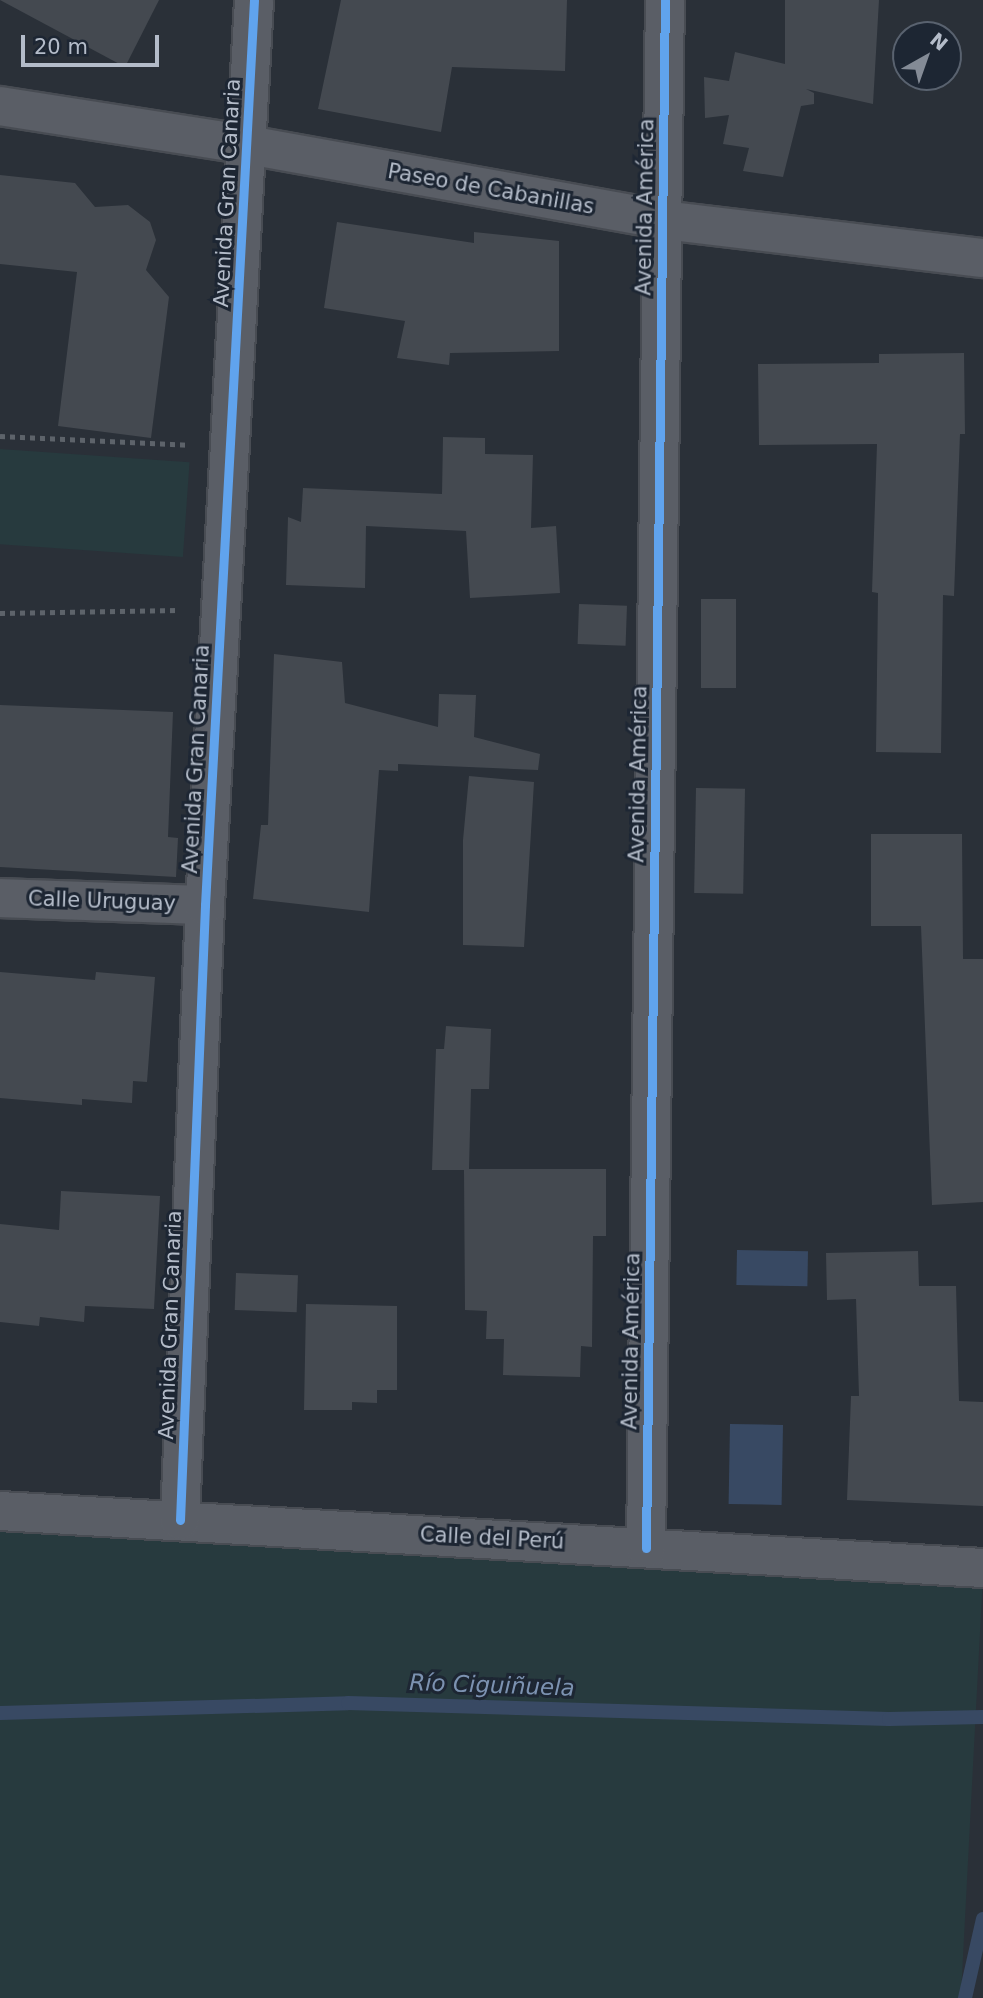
<!DOCTYPE html>
<meta charset="utf-8">
<style>
body{margin:0}
#map{position:relative;width:983px;height:1998px;overflow:hidden;background:#2a3038;font-family:"DejaVu Sans",sans-serif}
div>[style]{position:absolute}
[style*='--x']{left:calc(var(--x)*1px);top:calc(var(--y)*1px);width:calc(var(--w)*1px);rotate:calc(var(--a)*1deg)}
.green>*{inset:0;background:#273a3e;transform-origin:0 0}
.water>*{inset:0;background:#384963;transform-origin:0 0}
.stream>*{height:14px;margin:-7px;padding:0 7px;transform-origin:7px;border-radius:7px;background:#384963}
.building>*{inset:0;background:#444950;transform-origin:0 0}
.path>*{height:4.5px;margin-top:-2.25px;transform-origin:0;background:repeating-linear-gradient(90deg,#5d636a 0 5px,transparent 0 10px)}
.roads{filter:drop-shadow(2px 0 #484c53) drop-shadow(-2px 0 #484c53) drop-shadow(0 2px #484c53) drop-shadow(0 -2px #484c53)}
.street>*{height:38px;margin:-19px;padding:0 19px;transform-origin:19px;border-radius:19px;background:#5a5e66}
.cycleway>*{height:9px;margin:-4.5px;padding:0 4.5px;transform-origin:4.5px;border-radius:4.5px;background:#60a3ed}
span{translate:-50% -50%;white-space:nowrap;text-align:center;line-height:1.15;-webkit-text-stroke:6px #1d2633;paint-order:stroke}
.street-label{font-size:21px;color:#b4bcc9}
.water-label{font-size:23px;color:#7c92b1;font-style:italic}
.north{position:absolute;left:892px;top:21px;width:70px;height:70px;box-sizing:border-box;background:#1d2633;border:2px solid #59626f;border-radius:50%;rotate:40deg;font-size:19px;font-weight:700;line-height:28px;text-align:center;color:#b4bcc9}
.north::after{content:'';display:block;margin:auto;width:24px;height:32px;background:#848b96;clip-path:polygon(50% 0,100% 100%,50% 72%,0 100%)}
.scale{position:absolute;left:21px;top:35px;width:138px;height:32px;box-sizing:border-box;border:4px solid #b4bcc9;border-top:0;padding-left:9px;font-size:21px;line-height:24px;white-space:nowrap;color:#b4bcc9;-webkit-text-stroke:5px #1d2633;paint-order:stroke}
</style>
<div id="map">
<div class="green">
<i style="left:0;top:449px;width:190px;height:95px;rotate:4deg"></i>
<i style="left:0;top:1511px;width:985px;height:487px;rotate:3deg"></i>
</div>
<div class="water">
<i style="left:737px;top:1250px;width:71px;height:35px;rotate:1deg"></i>
<i style="left:730px;top:1424px;width:53px;height:80px;rotate:1deg"></i>
</div>
<div class="stream">
<i style="--x:0;--y:1713;--w:348;--a:-1.6"></i>
<i style="--x:348;--y:1703;--w:541;--a:1.69"></i>
<i style="--x:889;--y:1719;--w:94;--a:-1.2"></i>
<i style="--x:965;--y:1998;--w:81;--a:-77.2"></i>
</div>
<div class="building">
<i style="clip-path:polygon(0 0,159px 0,125px 67px)"></i>
<i style="clip-path:polygon(341px 0,567px 0,565px 71px,452px 67px,441px 132px,318px 109px)"></i>
<i style="clip-path:polygon(785px 0,879px 0,873px 104px,806px 89px,814px 93px,814px 104px,801px 106px,783px 177px,743px 171px,749px 148px,723px 144px,729px 115px,705px 118px,704px 77px,729px 81px,735px 52px,785px 64px)"></i>
<i style="clip-path:polygon(0 175px,75px 183px,95px 207px,128px 205px,150px 222px,156px 240px,146px 270px,169px 297px,151px 438px,58px 426px,77px 272px,0 264px)"></i>
<i style="clip-path:polygon(337px 222px,474px 243px,474px 232px,559px 241px,559px 351px,450px 353px,449px 365px,397px 358px,405px 321px,324px 308px)"></i>
<i style="clip-path:polygon(964px 353px,965px 434px,960px 434px,954px 596px,943px 595px,941px 753px,876px 752px,878px 593px,872px 592px,877px 444px,759px 445px,758px 364px,879px 363px,879px 354px)"></i>
<i style="clip-path:polygon(443px 437px,485px 438px,485px 454px,533px 455px,531px 528px,556px 526px,560px 593px,470px 598px,466px 531px,366px 526px,365px 588px,286px 585px,288px 517px,301px 522px,303px 488px,442px 494px)"></i>
<i style="left:701px;top:599px;width:35px;height:89px"></i>
<i style="left:579px;top:604px;width:48px;height:40px;rotate:2deg"></i>
<i style="clip-path:polygon(274px 654px,342px 662px,345px 703px,438px 727px,439px 694px,476px 695px,474px 737px,540px 754px,538px 770px,398px 764px,398px 771px,379px 770px,369px 912px,253px 899px,261px 825px,268px 825px)"></i>
<i style="clip-path:polygon(0 705px,173px 712px,168px 837px,178px 838px,176px 877px,0 867px)"></i>
<i style="clip-path:polygon(469px 776px,534px 782px,524px 947px,463px 945px,463px 840px)"></i>
<i style="left:696px;top:788px;width:49px;height:105px;rotate:1deg"></i>
<i style="clip-path:polygon(871px 834px,962px 834px,963px 959px,983px 959px,983px 1202px,932px 1205px,921px 926px,871px 926px)"></i>
<i style="clip-path:polygon(0 972px,95px 980px,96px 972px,155px 977px,147px 1082px,133px 1081px,132px 1103px,82px 1099px,82px 1105px,0 1098px)"></i>
<i style="clip-path:polygon(446px 1026px,491px 1029px,489px 1089px,471px 1089px,469px 1169px,606px 1169px,606px 1236px,593px 1236px,592px 1347px,581px 1346px,580px 1377px,503px 1375px,504px 1339px,486px 1339px,487px 1311px,465px 1310px,464px 1170px,432px 1170px,436px 1049px,444px 1049px)"></i>
<i style="clip-path:polygon(61px 1191px,160px 1196px,154px 1309px,85px 1306px,84px 1322px,40px 1317px,39px 1326px,0 1322px,0 1224px,59px 1230px)"></i>
<i style="clip-path:polygon(918px 1251px,919px 1286px,956px 1286px,959px 1401px,983px 1402px,983px 1506px,847px 1500px,851px 1396px,859px 1396px,856px 1299px,827px 1300px,826px 1253px)"></i>
<i style="left:236px;top:1273px;width:62px;height:37px;rotate:2deg"></i>
<i style="clip-path:polygon(306px 1304px,397px 1306px,397px 1390px,377px 1390px,377px 1403px,352px 1402px,352px 1410px,304px 1410px)"></i>
</div>
<div class="path">
<i style="--x:0;--y:436;--w:188;--a:2.7"></i>
<i style="--x:0;--y:613;--w:179;--a:-1"></i>
</div>
<div class="roads">
<div class="street">
<i style="--x:0;--y:106;--w:251;--a:8.9"></i>
<i style="--x:248;--y:145;--w:422;--a:10.2"></i>
<i style="--x:663;--y:220;--w:322;--a:6.8"></i>
<i style="--x:0;--y:898;--w:205;--a:2"></i>
<i style="--x:0;--y:1511;--w:985;--a:3.32"></i>
<i style="--x:180;--y:1520;--w:616;--a:-87.67"></i>
<i style="--x:205;--y:905;--w:906;--a:-86.9"></i>
<i style="--x:646;--y:1548;--w:1548;--a:-89.3"></i>
</div>
</div>
<div class="cycleway">
<i style="--x:180;--y:1520;--w:616;--a:-87.67"></i>
<i style="--x:205;--y:905;--w:906;--a:-86.9"></i>
<i style="--x:646;--y:1548;--w:1548;--a:-89.3"></i>
</div>
<div class="street-label">
<span style="left:491px;top:189px;rotate:10deg">Paseo de Cabanillas</span>
<span style="left:227px;top:193px;rotate:-87deg">Avenida Gran Canaria</span>
<span style="left:645px;top:207px;rotate:-89deg">Avenida América</span>
<span style="left:196px;top:759px;rotate:-87deg">Avenida Gran Canaria</span>
<span style="left:638px;top:774px;rotate:-89deg">Avenida América</span>
<span style="left:102px;top:901px;rotate:2deg">Calle Uruguay</span>
<span style="left:170px;top:1325px;rotate:-88deg">Avenida Gran Canaria</span>
<span style="left:631px;top:1341px;rotate:-89deg">Avenida América</span>
<span style="left:492px;top:1538px;rotate:3deg">Calle del Perú</span>
</div>
<div class="water-label">
<span style="left:492px;top:1685px;rotate:2deg">Río Ciguiñuela</span>
</div>
<div class="north">N</div>
<div class="scale">20 m</div>
</div>
